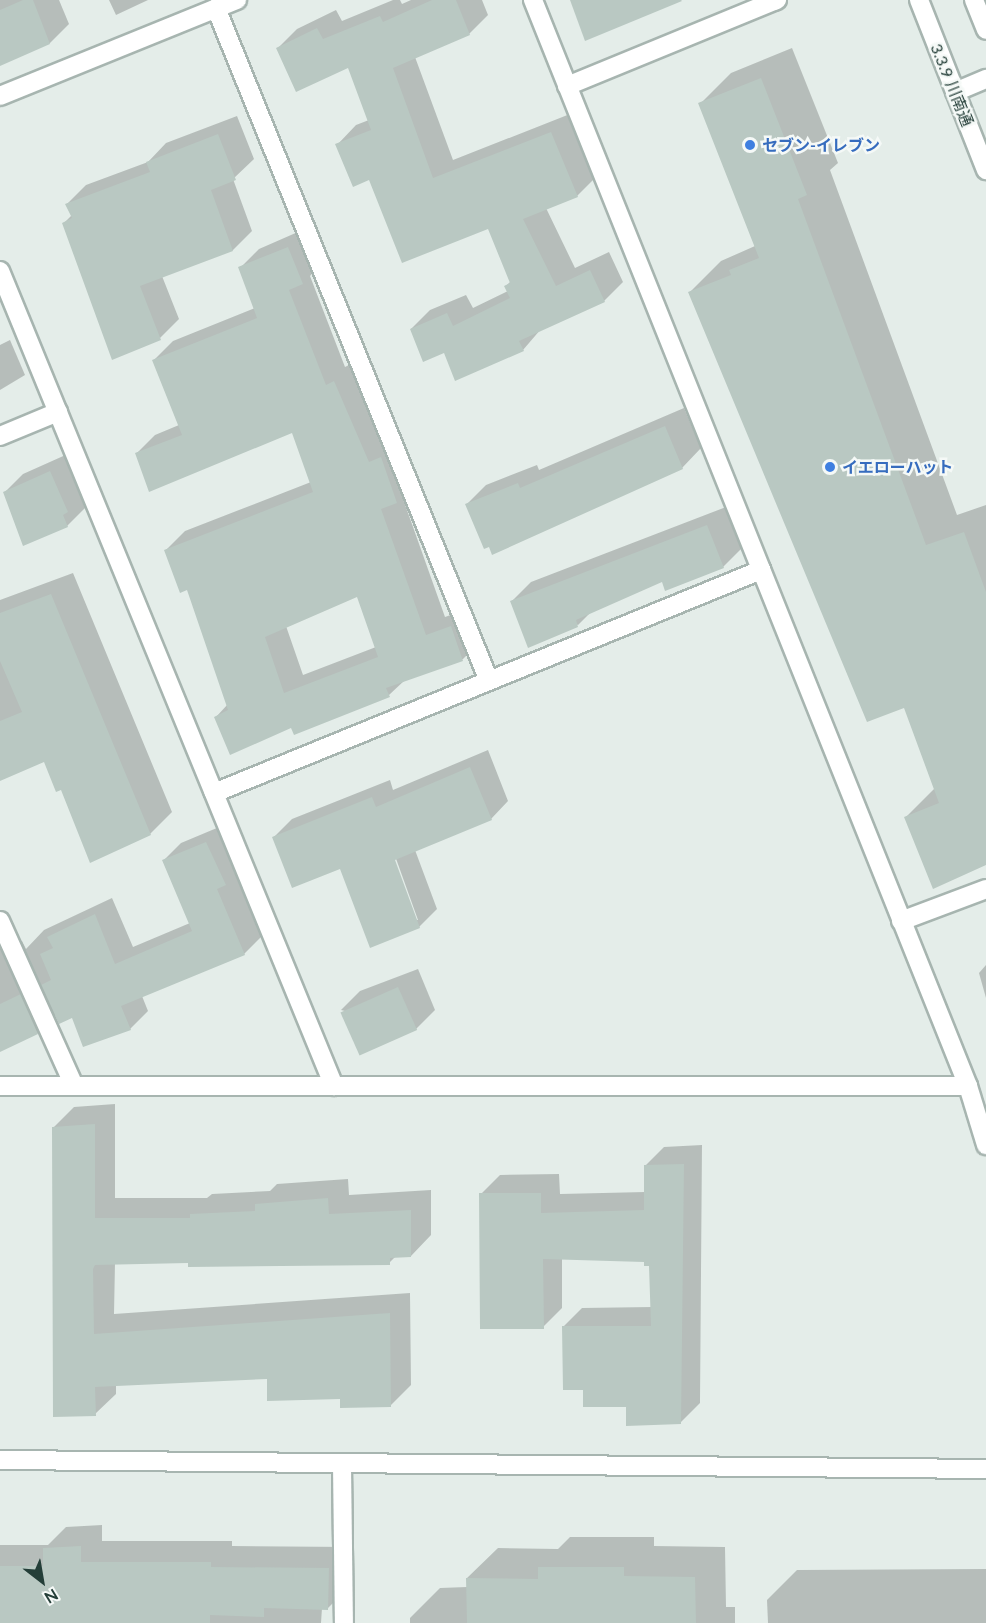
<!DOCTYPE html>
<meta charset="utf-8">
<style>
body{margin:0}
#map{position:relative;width:986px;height:1623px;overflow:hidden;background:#e4ede9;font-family:Lato,"Noto Sans JP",sans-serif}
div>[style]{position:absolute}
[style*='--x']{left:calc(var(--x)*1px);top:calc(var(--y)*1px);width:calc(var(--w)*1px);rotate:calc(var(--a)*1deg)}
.shadow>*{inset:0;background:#0003}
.building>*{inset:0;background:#b9c8c2;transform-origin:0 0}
.roads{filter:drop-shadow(2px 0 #a7b5b0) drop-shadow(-2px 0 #a7b5b0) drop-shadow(0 2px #a7b5b0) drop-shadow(0 -2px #a7b5b0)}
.minor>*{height:18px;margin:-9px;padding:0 9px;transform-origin:9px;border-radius:9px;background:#fff}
.dots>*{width:16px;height:16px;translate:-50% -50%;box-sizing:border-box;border:3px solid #f5f9f7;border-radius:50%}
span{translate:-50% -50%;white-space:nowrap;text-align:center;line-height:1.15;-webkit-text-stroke:5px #f5f9f7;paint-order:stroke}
.street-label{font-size:16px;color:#243e38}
.shop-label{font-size:16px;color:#366cbe;font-weight:700}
.left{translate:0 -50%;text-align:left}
.north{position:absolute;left:12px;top:1551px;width:60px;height:60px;-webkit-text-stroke:4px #f5f9f7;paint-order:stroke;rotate:149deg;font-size:16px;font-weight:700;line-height:24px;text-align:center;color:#243e38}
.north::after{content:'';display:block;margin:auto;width:21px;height:27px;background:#243e38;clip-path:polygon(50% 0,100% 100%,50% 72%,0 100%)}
</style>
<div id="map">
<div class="shadow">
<i style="clip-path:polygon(0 0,59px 0,69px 24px,50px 43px,0 64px)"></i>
<i style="clip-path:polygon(109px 0,148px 0,116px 15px)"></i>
<i style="clip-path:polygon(393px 0,400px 0,402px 4px,411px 0,482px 0,488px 15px,469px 34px,415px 57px,453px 160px,570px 114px,596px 177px,577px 196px,546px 208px,575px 268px,609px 252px,623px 282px,604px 301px,541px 329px,523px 350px,445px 351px,411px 329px,430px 310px,466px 295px,473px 308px,508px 291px,506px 286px,511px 281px,489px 227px,370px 178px,337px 145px,356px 125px,369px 120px,349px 66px,278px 48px,297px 29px,336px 10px,342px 21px)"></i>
<i style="clip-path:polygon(792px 48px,838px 163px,830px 170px,957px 515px,986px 505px,986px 864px,906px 817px,935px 788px,905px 706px,690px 292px,721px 261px,755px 246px,700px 104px,731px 73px)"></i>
<i style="clip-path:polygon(237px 116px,254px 159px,233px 179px,252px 231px,233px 250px,162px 276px,179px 319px,160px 338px,64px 223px,72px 215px,67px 204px,86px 185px,148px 162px,166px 143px)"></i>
<i style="clip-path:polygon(evenodd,307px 228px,321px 264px,310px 276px,345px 367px,353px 363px,415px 483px,402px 496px,445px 617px,470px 608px,482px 640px,463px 659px,405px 680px,389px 695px,292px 726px,216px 717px,228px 704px,187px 588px,166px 550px,185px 531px,311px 482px,293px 431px,136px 454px,155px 435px,179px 425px,154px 360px,173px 341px,255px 308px,240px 268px,259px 249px,307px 228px,358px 595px,376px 647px,303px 675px,286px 626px,358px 595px)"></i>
<i style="clip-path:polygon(10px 340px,25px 375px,0 390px,0 345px)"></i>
<i style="clip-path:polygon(684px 408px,701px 448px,682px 468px,467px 504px,486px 485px,537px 465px,539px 470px)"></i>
<i style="clip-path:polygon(70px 453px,86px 492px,82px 497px,86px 507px,67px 526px,4px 493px,23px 474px)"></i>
<i style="clip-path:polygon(726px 507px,742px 548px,723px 567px,663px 580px,591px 612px,578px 625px,512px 601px,531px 582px)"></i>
<i style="clip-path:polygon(73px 573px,172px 812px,150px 834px,62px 788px,44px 760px,0 779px,0 600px)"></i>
<i style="clip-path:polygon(evenodd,488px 750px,508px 801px,491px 819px,415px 850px,437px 909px,419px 927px,341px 867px,274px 837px,292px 819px,390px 780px,393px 790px,488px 750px,394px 853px,418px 920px,415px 920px,391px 854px,394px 853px)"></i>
<i style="clip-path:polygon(224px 825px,243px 866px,236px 874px,262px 936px,244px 954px,142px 996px,148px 1011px,130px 1029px,56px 1014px,38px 1033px,0 1051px,0 915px,13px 945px,22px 941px,26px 949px,44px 930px,112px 898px,133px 947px,190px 923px,163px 861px,181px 843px)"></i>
<i style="clip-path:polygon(986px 965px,986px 998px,979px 973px)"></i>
<i style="clip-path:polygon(418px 969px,435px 1010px,416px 1029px,341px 1010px,360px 991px)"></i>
<i style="clip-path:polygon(115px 1104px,115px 1198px,207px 1198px,212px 1194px,270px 1191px,277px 1184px,348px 1179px,349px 1195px,431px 1190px,431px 1235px,411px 1256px,396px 1256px,389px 1263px,115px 1263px,114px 1314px,410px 1293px,411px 1385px,390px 1406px,269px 1377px,116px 1384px,116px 1394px,95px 1414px,53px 1128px,74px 1107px)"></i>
<i style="clip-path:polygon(702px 1145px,700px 1403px,681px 1422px,584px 1389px,563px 1327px,582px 1308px,652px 1307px,651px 1265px,645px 1261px,562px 1258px,562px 1308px,543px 1327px,481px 1194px,500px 1175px,559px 1174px,560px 1194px,645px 1192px,645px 1166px,664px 1147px)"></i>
<i style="clip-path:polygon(102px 1525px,102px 1541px,232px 1541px,232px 1546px,350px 1547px,349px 1587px,328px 1608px,322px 1608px,321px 1623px,0 1623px,0 1545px,48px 1545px,66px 1527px)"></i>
<i style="clip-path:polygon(570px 1537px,654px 1537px,654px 1546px,725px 1547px,726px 1607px,735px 1607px,735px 1623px,410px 1623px,410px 1618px,440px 1588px,467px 1587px,467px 1578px,498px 1548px,558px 1549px)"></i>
<i style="clip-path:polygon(986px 1569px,986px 1623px,768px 1623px,767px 1600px,797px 1570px)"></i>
</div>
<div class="building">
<i style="clip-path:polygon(23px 0,33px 0,50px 44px,0 66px,0 10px)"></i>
<i style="clip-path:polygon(432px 0,456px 0,470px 35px,393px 68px,433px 178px,551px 132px,578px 197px,523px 219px,556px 286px,590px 270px,605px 302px,519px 341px,524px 351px,455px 381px,444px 353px,423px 362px,410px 329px,447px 313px,453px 326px,510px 298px,504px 286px,510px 283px,488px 229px,402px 263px,369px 180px,353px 187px,335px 144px,371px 130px,348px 68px,296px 92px,276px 48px,317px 28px,323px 39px,380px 16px,383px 22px)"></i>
<i style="clip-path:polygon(570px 0,681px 0,682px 1px,585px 41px)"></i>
<i style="clip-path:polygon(761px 78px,807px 195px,798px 199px,926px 545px,964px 532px,986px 592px,986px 865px,933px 889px,904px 817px,939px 803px,904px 708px,867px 722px,688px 292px,731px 275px,729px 270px,759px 258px,698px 103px)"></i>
<i style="clip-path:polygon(218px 134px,236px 180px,211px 190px,233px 251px,140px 286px,161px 340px,112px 360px,62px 223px,72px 218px,65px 204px,150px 172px,146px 162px)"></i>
<i style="clip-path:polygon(evenodd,288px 247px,303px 284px,289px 290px,326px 385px,334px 381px,369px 462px,381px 457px,397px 503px,381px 509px,426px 635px,451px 626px,463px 661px,386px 688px,390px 697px,294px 735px,291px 728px,230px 755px,214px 717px,228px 710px,187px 590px,180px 593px,164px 550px,313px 492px,292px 433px,149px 492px,135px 453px,182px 435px,152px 360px,257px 318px,238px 267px,288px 247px,357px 597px,378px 657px,284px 693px,265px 637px,357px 597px)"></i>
<i style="clip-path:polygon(665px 426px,683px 469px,492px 555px,489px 547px,484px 549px,465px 504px,518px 483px,520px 488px)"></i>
<i style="clip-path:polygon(50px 471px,68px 512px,63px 515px,68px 527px,23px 546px,3px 492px)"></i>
<i style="clip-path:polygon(707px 525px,724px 568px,665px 591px,662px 582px,576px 620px,578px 627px,528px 648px,510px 601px)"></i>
<i style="clip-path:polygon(51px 594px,151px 835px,90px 863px,61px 790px,56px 792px,44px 762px,0 781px,0 721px,22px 712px,0 661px,0 613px)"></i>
<i style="clip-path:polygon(470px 767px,492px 820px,395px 860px,420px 928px,370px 948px,340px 869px,292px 888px,272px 837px,372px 797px,376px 807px)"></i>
<i style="clip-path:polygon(206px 842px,226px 885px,217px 889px,245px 955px,121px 1006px,131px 1030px,83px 1047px,72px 1018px,59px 1024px,41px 985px,51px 980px,40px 954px,53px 948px,47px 937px,95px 914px,115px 964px,192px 931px,162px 860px)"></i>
<i style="left:398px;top:987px;width:47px;height:63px;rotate:66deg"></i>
<i style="clip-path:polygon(21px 994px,38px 1034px,0 1052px,0 1004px)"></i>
<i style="clip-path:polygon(95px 1124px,95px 1218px,190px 1218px,190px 1214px,255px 1211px,255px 1204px,328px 1198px,329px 1214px,411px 1210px,411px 1257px,390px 1258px,390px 1265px,188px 1267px,188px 1263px,95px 1265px,93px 1269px,94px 1334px,390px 1313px,391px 1407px,340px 1408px,340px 1399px,267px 1401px,267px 1379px,95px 1387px,96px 1416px,53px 1417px,52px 1127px)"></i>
<i style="clip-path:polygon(684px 1164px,681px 1424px,626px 1426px,626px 1407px,583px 1407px,583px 1390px,563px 1390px,562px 1326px,651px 1326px,649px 1266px,644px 1266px,644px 1262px,543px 1259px,544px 1329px,480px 1329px,479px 1193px,541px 1193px,541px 1213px,644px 1210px,644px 1165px)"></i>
<i style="clip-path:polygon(81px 1546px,81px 1562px,211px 1562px,211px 1567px,329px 1568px,328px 1610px,264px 1608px,264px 1617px,210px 1615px,210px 1623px,0 1623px,0 1566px,43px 1566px,43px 1548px)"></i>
<i style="clip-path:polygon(538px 1567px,624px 1567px,624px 1576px,695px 1577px,696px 1623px,467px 1623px,466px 1578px,538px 1579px)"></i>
</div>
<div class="roads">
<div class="minor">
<i style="--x:533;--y:0;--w:1170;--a:68.17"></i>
<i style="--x:968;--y:1086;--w:62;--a:73"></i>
<i style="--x:919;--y:0;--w:183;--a:68.5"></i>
<i style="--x:974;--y:0;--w:32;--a:68"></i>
<i style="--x:216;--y:8;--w:726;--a:67.92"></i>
<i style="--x:567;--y:86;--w:227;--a:-22.3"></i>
<i style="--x:955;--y:92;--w:34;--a:-23"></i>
<i style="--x:0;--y:96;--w:256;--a:-22.1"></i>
<i style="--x:0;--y:271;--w:881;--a:67.72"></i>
<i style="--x:0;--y:436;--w:63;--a:-22.5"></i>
<i style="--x:214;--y:793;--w:591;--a:-22.18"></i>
<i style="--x:0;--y:921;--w:181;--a:65.8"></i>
<i style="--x:901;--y:921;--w:91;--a:-20.6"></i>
<i style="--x:0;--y:1086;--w:968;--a:0"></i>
<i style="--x:0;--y:1460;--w:986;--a:0.52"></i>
<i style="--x:342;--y:1465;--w:158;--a:89.3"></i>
</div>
</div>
<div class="dots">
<i style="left:750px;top:145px;background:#3f7fe0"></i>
<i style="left:830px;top:467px;background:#3f7fe0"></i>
</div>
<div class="street-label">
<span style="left:952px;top:85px;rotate:68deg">3.3.9 川南通</span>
</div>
<div class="shop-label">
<span class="left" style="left:762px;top:145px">セブン-イレブン</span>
<span class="left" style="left:842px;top:467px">イエローハット</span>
</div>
<div class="north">N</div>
</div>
